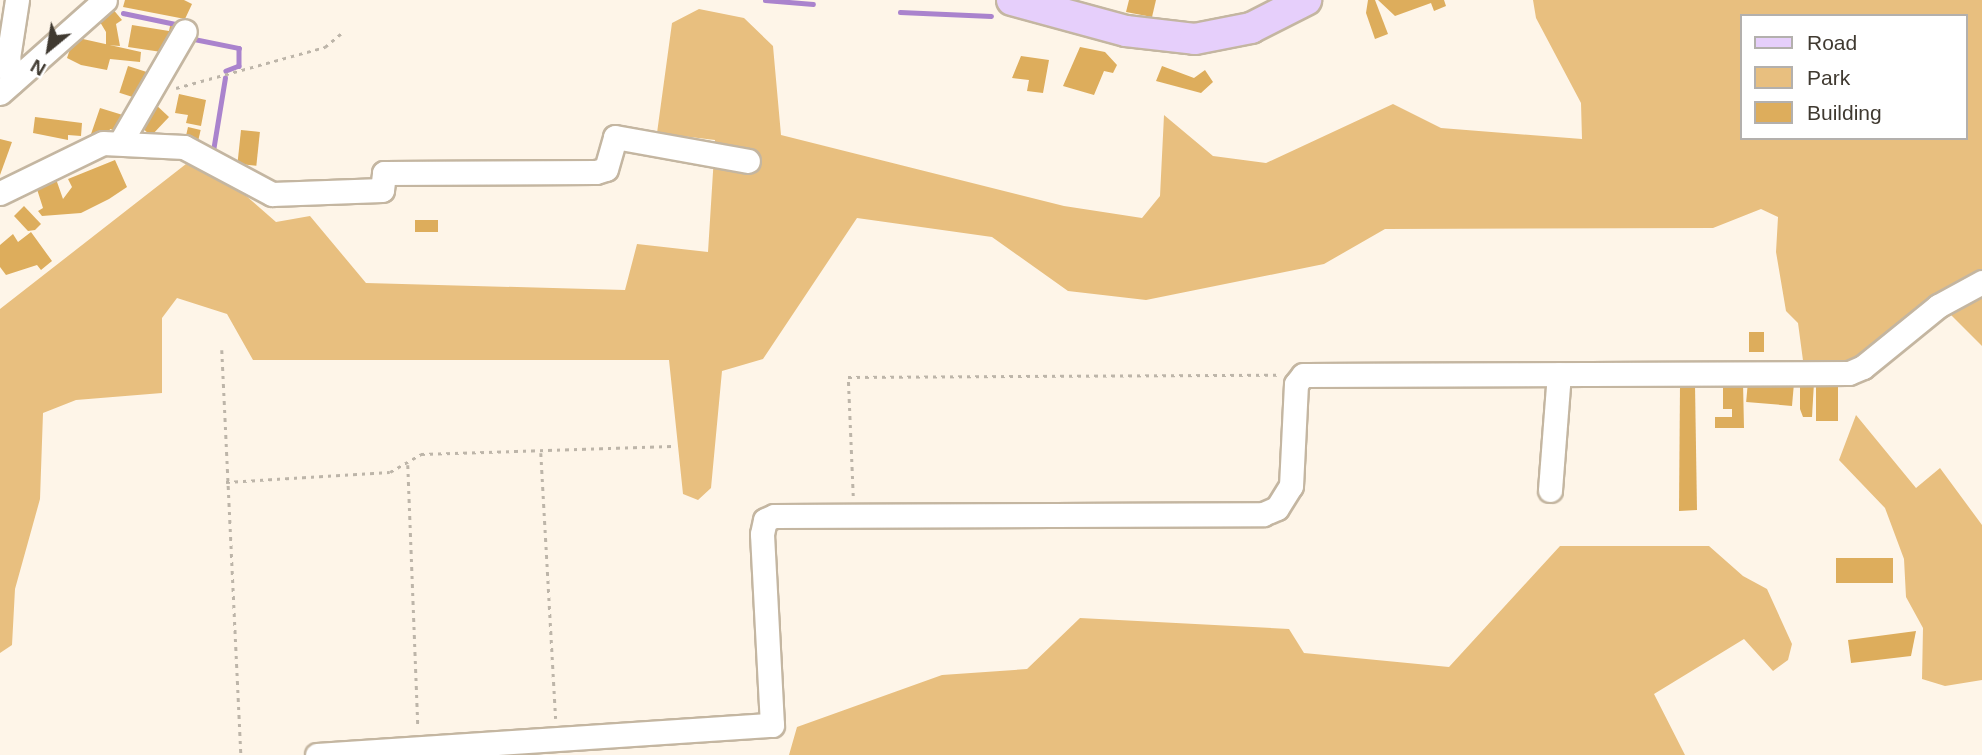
<!DOCTYPE html>
<style>
body{margin:0}
#map{position:relative;width:1982px;height:755px;overflow:hidden;background:#fef5e8;font-family:Arial,sans-serif}
div>[style]{position:absolute}
[style*='--x']{left:calc(var(--x)*1px);top:calc(var(--y)*1px);width:calc(var(--w)*1px);rotate:calc(var(--a)*1deg)}
.green>*{inset:0;background:#e8bf7f}
.stream>*{height:4.5px;margin:-2.25px;padding:0 2.25px;transform-origin:2.25px;border-radius:2.25px;background:#aa83cd}
.building>*{inset:0;background:#ddad5c;transform-origin:0 0}
.path>*{height:2.5px;margin-top:-1.25px;transform-origin:0;background:repeating-linear-gradient(90deg,#bdb5a9 0 3.5px,transparent 0 8.5px)}
.roads{filter:drop-shadow(2px 0 #c4b6a1) drop-shadow(-2px 0 #c4b6a1) drop-shadow(0 2px #c4b6a1) drop-shadow(0 -2px #c4b6a1)}
.minor>*{height:23px;margin:-11.5px;padding:0 11.5px;transform-origin:11.5px;border-radius:11.5px;background:#fff}
.major>*{height:30px;margin:-15px;padding:0 15px;transform-origin:15px;border-radius:15px;background:#e6cffb}
span{translate:-50% -50%;white-space:nowrap;text-align:center;line-height:1.15;-webkit-text-stroke:5px #fff;paint-order:stroke}
.legend{position:absolute;left:1740px;top:14px;width:228px;height:126px;box-sizing:border-box;background:#fff;border:2px solid #b3b0ad;margin:0;padding:9px 12px;list-style:none;font-size:21px;color:#403a31}
.legend li{display:flex;align-items:center;gap:14px;height:35px}
.legend b{width:35px;border:2px solid #b3b0ad}
.north{position:absolute;left:14px;top:14px;width:70px;height:70px;-webkit-text-stroke:5px #fff;paint-order:stroke;rotate:210deg;font-size:19px;font-weight:700;line-height:28px;text-align:center;color:#403a31}
.north::after{content:'';display:block;margin:auto;width:24px;height:32px;background:#403a31;clip-path:polygon(50% 0,100% 100%,50% 72%,0 100%)}
</style>
<div id="map">
<div class="green">
<i style="clip-path:polygon(evenodd,1533px 0,1982px 0,1982px 277px,1864px 362px,1804px 368px,1798px 323px,1786px 311px,1776px 252px,1778px 217px,1761px 209px,1713px 228px,1385px 229px,1324px 264px,1146px 300px,1068px 291px,992px 237px,857px 218px,763px 359px,722px 371px,711px 488px,698px 500px,683px 494px,669px 360px,253px 360px,227px 314px,177px 298px,162px 318px,162px 393px,76px 400px,43px 413px,40px 499px,15px 589px,12px 645px,0 653px,0 309px,186px 164px,236px 187px,276px 222px,310px 216px,366px 283px,625px 290px,637px 244px,708px 252px,715px 140px,657px 133px,672px 23px,699px 9px,744px 18px,773px 46px,781px 135px,1064px 206px,1142px 218px,1160px 196px,1164px 115px,1213px 156px,1266px 163px,1393px 104px,1441px 128px,1582px 139px,1581px 103px,1536px 18px,1533px 0,1742px 16px,1966px 16px,1966px 138px,1742px 138px,1742px 16px)"></i>
<i style="clip-path:polygon(1982px 287px,1982px 346px,1946px 310px)"></i>
<i style="clip-path:polygon(1856px 415px,1916px 488px,1940px 468px,1982px 525px,1982px 680px,1945px 686px,1922px 679px,1923px 628px,1906px 597px,1904px 559px,1885px 508px,1839px 460px)"></i>
<i style="clip-path:polygon(1560px 546px,1709px 546px,1743px 576px,1767px 589px,1792px 644px,1788px 660px,1773px 671px,1744px 639px,1654px 694px,1685px 755px,789px 755px,797px 727px,942px 675px,1027px 669px,1080px 618px,1289px 629px,1304px 653px,1449px 667px)"></i>
</div>
<div class="stream">
<i style="--x:765;--y:0;--w:48;--a:4.8"></i>
<i style="--x:900;--y:12;--w:91;--a:2.5"></i>
<i style="--x:123;--y:13;--w:58;--a:11.9"></i>
<i style="--x:189;--y:38;--w:51;--a:11.3"></i>
<i style="--x:239;--y:48;--w:18;--a:90"></i>
<i style="--x:239;--y:66;--w:14;--a:159"></i>
<i style="--x:213;--y:151;--w:74;--a:-80.7"></i>
</div>
<div class="building">
<i style="clip-path:polygon(125px 0,184px 0,192px 4px,185px 19px,123px 7px)"></i>
<i style="clip-path:polygon(1129px 0,1156px 0,1152px 17px,1126px 12px)"></i>
<i style="clip-path:polygon(1368px 0,1375px 0,1388px 34px,1375px 39px,1366px 13px)"></i>
<i style="clip-path:polygon(1378px 0,1444px 0,1446px 6px,1434px 11px,1431px 3px,1395px 16px)"></i>
<i style="clip-path:polygon(112px 8px,122px 20px,116px 24px,120px 46px,106px 45px,106px 32px,97px 17px)"></i>
<i style="clip-path:polygon(132px 25px,169px 31px,170px 26px,182px 27px,168px 53px,128px 47px)"></i>
<i style="clip-path:polygon(74px 37px,141px 52px,140px 62px,110px 59px,107px 70px,81px 65px,67px 58px)"></i>
<i style="clip-path:polygon(1080px 47px,1105px 52px,1117px 65px,1113px 73px,1104px 71px,1094px 95px,1063px 86px)"></i>
<i style="clip-path:polygon(1021px 56px,1049px 60px,1043px 93px,1027px 91px,1029px 80px,1012px 78px)"></i>
<i style="left:128px;top:66px;width:23px;height:28px;rotate:18deg"></i>
<i style="clip-path:polygon(1162px 66px,1194px 78px,1205px 70px,1213px 82px,1201px 93px,1156px 81px)"></i>
<i style="clip-path:polygon(179px 94px,206px 100px,201px 126px,186px 123px,188px 115px,175px 113px)"></i>
<i style="clip-path:polygon(154px 103px,169px 117px,151px 136px,138px 124px)"></i>
<i style="clip-path:polygon(100px 108px,126px 116px,121px 132px,110px 129px,107px 139px,91px 134px)"></i>
<i style="clip-path:polygon(35px 117px,82px 123px,81px 136px,68px 135px,68px 140px,33px 133px)"></i>
<i style="left:188px;top:127px;width:13px;height:14px;rotate:13deg"></i>
<i style="left:241px;top:130px;width:19px;height:34px;rotate:6deg"></i>
<i style="clip-path:polygon(0 139px,12px 142px,0 175px)"></i>
<i style="clip-path:polygon(115px 160px,127px 187px,109px 199px,81px 213px,42px 216px,38px 211px,43px 208px,35px 183px,56px 179px,63px 199px,72px 187px,68px 179px)"></i>
<i style="clip-path:polygon(24px 206px,41px 224px,35px 230px,28px 231px,14px 216px)"></i>
<i style="left:415px;top:220px;width:23px;height:12px"></i>
<i style="clip-path:polygon(31px 232px,52px 261px,41px 270px,37px 265px,6px 275px,0 267px,0 245px,13px 234px,18px 242px)"></i>
<i style="left:1749px;top:332px;width:15px;height:20px"></i>
<i style="clip-path:polygon(1743px 382px,1744px 428px,1715px 428px,1715px 417px,1732px 417px,1732px 409px,1723px 409px,1723px 383px)"></i>
<i style="clip-path:polygon(1800px 382px,1814px 382px,1812px 417px,1803px 417px,1800px 409px)"></i>
<i style="left:1838px;top:382px;width:39px;height:22px;rotate:90deg"></i>
<i style="left:1794px;top:383px;width:23px;height:46px;rotate:95deg"></i>
<i style="clip-path:polygon(1695px 385px,1697px 510px,1679px 511px,1680px 386px)"></i>
<i style="left:1836px;top:558px;width:57px;height:25px"></i>
<i style="clip-path:polygon(1916px 631px,1911px 656px,1851px 663px,1848px 640px)"></i>
</div>
<div class="path">
<i style="--x:176;--y:88;--w:155;--a:-15.4"></i>
<i style="--x:325;--y:47;--w:23;--a:-40"></i>
<i style="--x:222;--y:350;--w:405;--a:87.3"></i>
<i style="--x:541;--y:453;--w:266;--a:86.8"></i>
<i style="--x:408;--y:465;--w:263;--a:87.8"></i>
<i style="--x:226;--y:482;--w:164;--a:-3.5"></i>
<i style="--x:390;--y:472;--w:36;--a:-30"></i>
<i style="--x:421;--y:454;--w:251;--a:-1.8"></i>
<i style="--x:853;--y:496;--w:119;--a:-92.4"></i>
<i style="--x:848;--y:377;--w:431;--a:-0.3"></i>
</div>
<div class="roads">
<div class="minor">
<i style="--x:12;--y:82;--w:24;--a:-99"></i>
<i style="--x:8;--y:58;--w:59;--a:-81.2"></i>
<i style="--x:0;--y:93;--w:140;--a:-41.5"></i>
<i style="--x:120;--y:143;--w:129;--a:-59.9"></i>
<i style="--x:0;--y:193;--w:114;--a:-25.9"></i>
<i style="--x:103;--y:143;--w:81;--a:2.8"></i>
<i style="--x:184;--y:147;--w:100;--a:28.1"></i>
<i style="--x:272;--y:194;--w:110;--a:-2.1"></i>
<i style="--x:382;--y:190;--w:17;--a:-83"></i>
<i style="--x:384;--y:173;--w:212;--a:-0.3"></i>
<i style="--x:596;--y:172;--w:10;--a:-17"></i>
<i style="--x:606;--y:169;--w:33;--a:-74"></i>
<i style="--x:615;--y:137;--w:135;--a:10.2"></i>
<i style="--x:1550;--y:490;--w:116;--a:-85.6"></i>
<i style="--x:317;--y:755;--w:456;--a:-3.8"></i>
<i style="--x:772;--y:725;--w:191;--a:-93"></i>
<i style="--x:762;--y:534;--w:14;--a:-78"></i>
<i style="--x:765;--y:520;--w:10;--a:-24"></i>
<i style="--x:774;--y:516;--w:489;--a:-0.2"></i>
<i style="--x:1263;--y:514;--w:15;--a:-23"></i>
<i style="--x:1277;--y:508;--w:26;--a:-58"></i>
<i style="--x:1291;--y:486;--w:102;--a:-87.2"></i>
<i style="--x:1296;--y:384;--w:11;--a:-52"></i>
<i style="--x:1303;--y:375;--w:546;--a:-0.21"></i>
<i style="--x:1849;--y:373;--w:15;--a:-23"></i>
<i style="--x:1863;--y:367;--w:97;--a:-39.1"></i>
<i style="--x:1938;--y:306;--w:50;--a:-28.6"></i>
</div>
<div class="major">
<i style="--x:1012;--y:0;--w:118;--a:15.2"></i>
<i style="--x:1126;--y:31;--w:69;--a:6.6"></i>
<i style="--x:1195;--y:39;--w:57;--a:-11.1"></i>
<i style="--x:1251;--y:28;--w:62;--a:-27"></i>
</div>
</div>
<ul class="legend">
<li><b style="height:9px;background:#e6cffb"></b>Road</li>
<li><b style="height:19px;background:#e8bf7f"></b>Park</li>
<li><b style="height:19px;background:#ddad5c"></b>Building</li>
</ul>
<div class="north">N</div>
</div>
